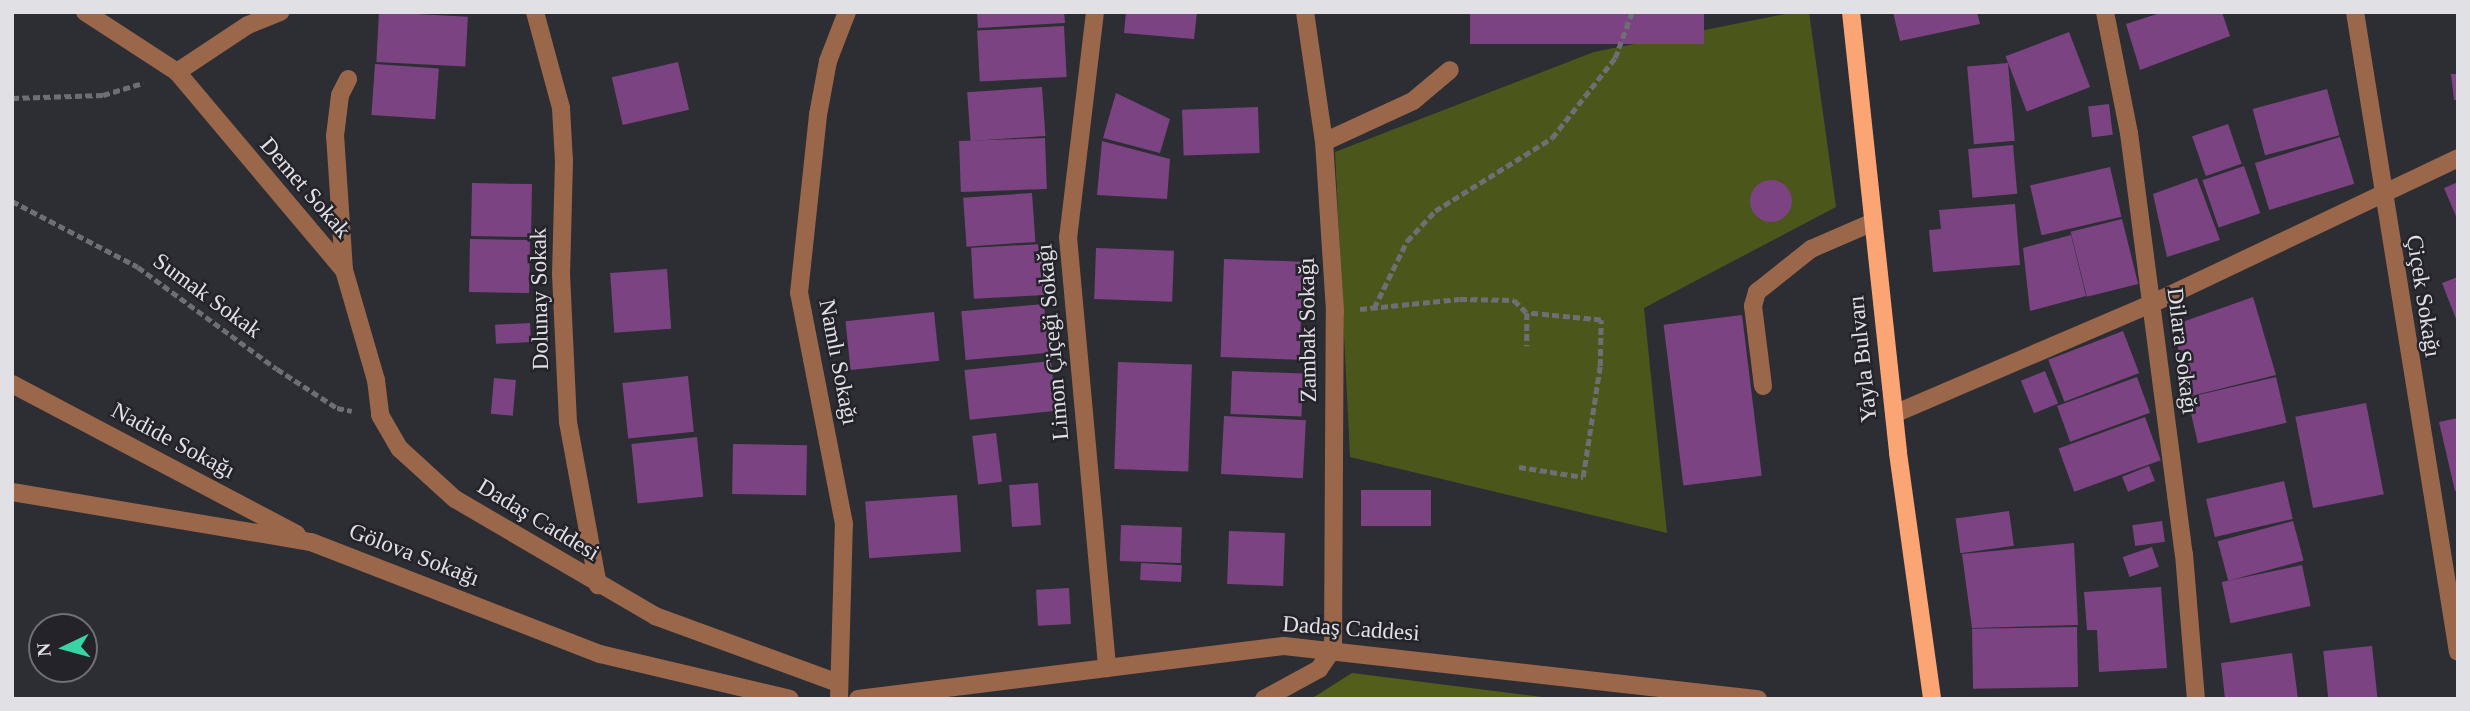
<!DOCTYPE html>
<meta charset="utf-8">
<style>
body{margin:0}
#map{position:relative;width:2470px;height:711px;overflow:hidden;background:#2d2d34;font-family:"Times New Roman",serif}
div>[style]{position:absolute}
[style*='--x']{left:calc(var(--x)*1px);top:calc(var(--y)*1px);width:calc(var(--w)*1px);rotate:calc(var(--a)*1deg)}
.green>*{inset:0;background:#4b561b}
.forest>*{inset:0;background:#525e19}
.building>*{inset:0;background:#7c4382;transform-origin:0 0}
.round{border-radius:50%}
.path>*{height:4.5px;margin-top:-2.25px;transform-origin:0;background:repeating-linear-gradient(90deg,#6e6e74 0 7px,transparent 0 10.5px)}
.minor>*{height:18px;margin:-9px;padding:0 9px;transform-origin:9px;border-radius:9px;background:#9b674a}
.major>*{height:18px;margin:-9px;padding:0 9px;transform-origin:9px;border-radius:9px;background:#fba575}
span{translate:-50% -50%;white-space:nowrap;text-align:center;line-height:1.15;-webkit-text-stroke:5px #24232a;paint-order:stroke}
.street-label{font-size:23px;color:#e0e0e5}
.frame{position:absolute;inset:0;border:14px solid #e0e0e5;pointer-events:none}
.north{position:absolute;left:28px;top:613px;width:70px;height:70px;box-sizing:border-box;background:#24232a;border:2px solid #6f6f75;border-radius:50%;rotate:265deg;font-size:19px;font-weight:700;line-height:28px;text-align:center;color:#e0e0e5}
.north::after{content:'';display:block;margin:auto;width:24px;height:32px;background:#39d4a5;clip-path:polygon(50% 0,100% 100%,50% 72%,0 100%)}
</style>
<div id="map">
<div class="green">
<i style="clip-path:polygon(1795px 12px,1809px 12px,1836px 207px,1644px 308px,1667px 533px,1350px 457px,1335px 152px,1594px 52px)"></i>
</div>
<div class="forest">
<i style="clip-path:polygon(1352px 673px,1558px 699px,1311px 699px)"></i>
</div>
<div class="building">
<i style="left:379px;top:12px;width:89px;height:50px;rotate:3deg"></i>
<i style="clip-path:polygon(977px 12px,1064px 12px,1065px 23px,978px 28px)"></i>
<i style="clip-path:polygon(1126px 12px,1197px 12px,1194px 39px,1124px 33px)"></i>
<i style="left:1470px;top:12px;width:234px;height:32px"></i>
<i style="clip-path:polygon(1893px 12px,1977px 12px,1980px 24px,1900px 41px)"></i>
<i style="clip-path:polygon(2163px 12px,2222px 12px,2230px 36px,2140px 70px,2126px 24px)"></i>
<i style="left:1064px;top:26px;width:51px;height:87px;rotate:87deg"></i>
<i style="left:2069px;top:32px;width:59px;height:68px;rotate:69deg"></i>
<i style="left:678px;top:62px;width:49px;height:68px;rotate:77deg"></i>
<i style="left:2008px;top:63px;width:78px;height:41px;rotate:85deg"></i>
<i style="left:375px;top:64px;width:64px;height:51px;rotate:4deg"></i>
<i style="clip-path:polygon(2451px 74px,2458px 74px,2458px 100px,2454px 100px)"></i>
<i style="left:1042px;top:87px;width:49px;height:75px;rotate:86deg"></i>
<i style="left:2327px;top:89px;width:48px;height:77px;rotate:75deg"></i>
<i style="clip-path:polygon(1116px 93px,1170px 119px,1160px 153px,1103px 138px)"></i>
<i style="left:2109px;top:104px;width:31px;height:21px;rotate:83deg"></i>
<i style="left:1258px;top:107px;width:46px;height:76px;rotate:88deg"></i>
<i style="left:2228px;top:124px;width:42px;height:38px;rotate:71deg"></i>
<i style="left:2340px;top:137px;width:49px;height:89px;rotate:73deg"></i>
<i style="left:1045px;top:138px;width:51px;height:86px;rotate:88deg"></i>
<i style="clip-path:polygon(1102px 141px,1170px 159px,1167px 199px,1097px 195px)"></i>
<i style="left:2013px;top:145px;width:49px;height:45px;rotate:85deg"></i>
<i style="left:2244px;top:166px;width:50px;height:44px;rotate:71deg"></i>
<i style="left:2110px;top:167px;width:51px;height:82px;rotate:77deg"></i>
<i style="clip-path:polygon(2197px 178px,2220px 240px,2167px 257px,2153px 194px)"></i>
<i class="round" style="left:1750px;top:180px;width:42px;height:42px"></i>
<i style="clip-path:polygon(2458px 182px,2458px 221px,2444px 188px)"></i>
<i style="left:472px;top:183px;width:60px;height:53px;rotate:1deg"></i>
<i style="left:1032px;top:193px;width:49px;height:69px;rotate:86deg"></i>
<i style="clip-path:polygon(2015px 204px,2020px 265px,1933px 272px,1929px 230px,1941px 229px,1939px 210px)"></i>
<i style="left:2122px;top:219px;width:67px;height:53px;rotate:76deg"></i>
<i style="clip-path:polygon(2071px 235px,2086px 296px,2030px 311px,2023px 248px)"></i>
<i style="left:470px;top:239px;width:60px;height:53px;rotate:1deg"></i>
<i style="left:1043px;top:244px;width:51px;height:72px;rotate:87deg"></i>
<i style="left:1096px;top:248px;width:78px;height:51px;rotate:2deg"></i>
<i style="left:1224px;top:259px;width:79px;height:98px;rotate:2deg"></i>
<i style="left:667px;top:269px;width:60px;height:57px;rotate:86deg"></i>
<i style="clip-path:polygon(2458px 277px,2458px 324px,2442px 283px)"></i>
<i style="clip-path:polygon(2253px 297px,2276px 375px,2187px 397px,2174px 325px)"></i>
<i style="left:1044px;top:304px;width:49px;height:83px;rotate:85deg"></i>
<i style="left:934px;top:312px;width:49px;height:89px;rotate:84deg"></i>
<i style="left:1742px;top:315px;width:162px;height:79px;rotate:83deg"></i>
<i style="left:530px;top:323px;width:19px;height:35px;rotate:87deg"></i>
<i style="left:2123px;top:331px;width:45px;height:80px;rotate:69deg"></i>
<i style="left:1051px;top:361px;width:50px;height:87px;rotate:84deg"></i>
<i style="left:1118px;top:362px;width:74px;height:107px;rotate:2deg"></i>
<i style="left:1232px;top:371px;width:71px;height:43px;rotate:2deg"></i>
<i style="left:2045px;top:371px;width:35px;height:26px;rotate:68deg"></i>
<i style="left:688px;top:376px;width:56px;height:66px;rotate:84deg"></i>
<i style="left:2137px;top:377px;width:38px;height:85px;rotate:70deg"></i>
<i style="left:2276px;top:377px;width:47px;height:91px;rotate:77deg"></i>
<i style="left:494px;top:378px;width:22px;height:36px;rotate:5deg"></i>
<i style="left:2366px;top:403px;width:93px;height:72px;rotate:79deg"></i>
<i style="left:1224px;top:416px;width:82px;height:58px;rotate:3deg"></i>
<i style="left:2145px;top:417px;width:46px;height:92px;rotate:70deg"></i>
<i style="clip-path:polygon(2458px 418px,2458px 490px,2455px 491px,2439px 422px)"></i>
<i style="left:996px;top:433px;width:49px;height:24px;rotate:83deg"></i>
<i style="left:697px;top:437px;width:60px;height:66px;rotate:84deg"></i>
<i style="left:733px;top:444px;width:74px;height:50px;rotate:1deg"></i>
<i style="left:2149px;top:466px;width:16px;height:29px;rotate:68deg"></i>
<i style="left:2284px;top:481px;width:39px;height:80px;rotate:77deg"></i>
<i style="left:1038px;top:483px;width:42px;height:29px;rotate:86deg"></i>
<i style="left:1361px;top:490px;width:70px;height:36px"></i>
<i style="left:957px;top:495px;width:57px;height:92px;rotate:86deg"></i>
<i style="left:2009px;top:511px;width:35px;height:54px;rotate:82deg"></i>
<i style="left:2162px;top:521px;width:21px;height:30px;rotate:82deg"></i>
<i style="left:2293px;top:521px;width:41px;height:78px;rotate:75deg"></i>
<i style="left:1121px;top:525px;width:61px;height:36px;rotate:2deg"></i>
<i style="left:1229px;top:531px;width:56px;height:53px;rotate:2deg"></i>
<i style="clip-path:polygon(2074px 543px,2078px 625px,1972px 628px,1962px 554px)"></i>
<i style="left:2152px;top:547px;width:21px;height:31px;rotate:71deg"></i>
<i style="left:1141px;top:563px;width:41px;height:17px;rotate:3deg"></i>
<i style="left:2302px;top:565px;width:42px;height:82px;rotate:78deg"></i>
<i style="clip-path:polygon(2161px 587px,2167px 668px,2099px 672px,2097px 630px,2087px 630px,2084px 592px)"></i>
<i style="left:1069px;top:588px;width:36px;height:33px;rotate:87deg"></i>
<i style="left:2077px;top:627px;width:60px;height:105px;rotate:89deg"></i>
<i style="left:2372px;top:646px;width:53px;height:49px;rotate:84deg"></i>
<i style="clip-path:polygon(2292px 653px,2298px 699px,2225px 699px,2221px 663px)"></i>
</div>
<div class="path">
<i style="--x:12;--y:98;--w:91;--a:-1.9"></i>
<i style="--x:103;--y:95;--w:42;--a:-16.7"></i>
<i style="--x:12;--y:201;--w:142;--a:27.6"></i>
<i style="--x:138;--y:267;--w:172;--a:36.3"></i>
<i style="--x:277;--y:369;--w:72;--a:33"></i>
<i style="--x:337;--y:408;--w:15;--a:11"></i>
<i style="--x:1374;--y:308;--w:75;--a:-63.8"></i>
<i style="--x:1407;--y:241;--w:41;--a:-47"></i>
<i style="--x:1435;--y:211;--w:138;--a:-32"></i>
<i style="--x:1552;--y:138;--w:102;--a:-51.8"></i>
<i style="--x:1615;--y:58;--w:49;--a:-69.7"></i>
<i style="--x:1360;--y:309;--w:100;--a:-5.7"></i>
<i style="--x:1460;--y:299;--w:54;--a:1.1"></i>
<i style="--x:1514;--y:300;--w:18;--a:45"></i>
<i style="--x:1527;--y:313;--w:33;--a:90"></i>
<i style="--x:1519;--y:467;--w:65;--a:8.9"></i>
<i style="--x:1583;--y:477;--w:112;--a:-81.3"></i>
<i style="--x:1600;--y:366;--w:46;--a:-88.8"></i>
<i style="--x:1601;--y:320;--w:74;--a:-174.6"></i>
</div>
<div class="minor">
<i style="--x:85;--y:12;--w:110;--a:33.1"></i>
<i style="--x:177;--y:72;--w:259;--a:49.9"></i>
<i style="--x:344;--y:270;--w:134;--a:-93.8"></i>
<i style="--x:335;--y:136;--w:41;--a:-83"></i>
<i style="--x:340;--y:95;--w:18;--a:-63"></i>
<i style="--x:535;--y:12;--w:99;--a:74.8"></i>
<i style="--x:561;--y:108;--w:53;--a:86.8"></i>
<i style="--x:564;--y:161;--w:113;--a:91.5"></i>
<i style="--x:561;--y:274;--w:148;--a:87.3"></i>
<i style="--x:568;--y:422;--w:166;--a:79.6"></i>
<i style="--x:1095;--y:12;--w:227;--a:96.8"></i>
<i style="--x:1068;--y:237;--w:433;--a:84.8"></i>
<i style="--x:2105;--y:12;--w:123;--a:78.8"></i>
<i style="--x:2129;--y:133;--w:425;--a:82.6"></i>
<i style="--x:2184;--y:554;--w:145;--a:85.3"></i>
<i style="--x:2355;--y:12;--w:648;--a:80.86"></i>
<i style="--x:177;--y:72;--w:85;--a:-33.5"></i>
<i style="--x:248;--y:25;--w:35;--a:-22"></i>
<i style="--x:1324;--y:142;--w:98;--a:-24.7"></i>
<i style="--x:1413;--y:101;--w:48;--a:-40"></i>
<i style="--x:344;--y:270;--w:115;--a:73.8"></i>
<i style="--x:376;--y:380;--w:35;--a:83"></i>
<i style="--x:380;--y:415;--w:39;--a:60"></i>
<i style="--x:400;--y:449;--w:74;--a:42.3"></i>
<i style="--x:455;--y:499;--w:232;--a:30.3"></i>
<i style="--x:655;--y:616;--w:195;--a:20.1"></i>
<i style="--x:12;--y:384;--w:322;--a:27.8"></i>
<i style="--x:1763;--y:386;--w:81;--a:-97.1"></i>
<i style="--x:1753;--y:306;--w:15;--a:-74"></i>
<i style="--x:1757;--y:292;--w:69;--a:-38.5"></i>
<i style="--x:1811;--y:249;--w:68;--a:-23.5"></i>
<i style="--x:1894;--y:414;--w:280;--a:-23.2"></i>
<i style="--x:2151;--y:304;--w:340;--a:-25.4"></i>
<i style="--x:12;--y:492;--w:303;--a:9.5"></i>
<i style="--x:311;--y:542;--w:310;--a:21.2"></i>
<i style="--x:600;--y:654;--w:195;--a:13.3"></i>
<i style="--x:839;--y:699;--w:175;--a:-88.4"></i>
<i style="--x:844;--y:524;--w:235;--a:-101"></i>
<i style="--x:799;--y:293;--w:179;--a:-83.9"></i>
<i style="--x:818;--y:115;--w:55;--a:-79.5"></i>
<i style="--x:828;--y:61;--w:53;--a:-68.8"></i>
<i style="--x:858;--y:699;--w:429;--a:-7.1"></i>
<i style="--x:1284;--y:646;--w:477;--a:6.4"></i>
<i style="--x:1264;--y:699;--w:63;--a:-28.6"></i>
<i style="--x:1319;--y:669;--w:24;--a:-55"></i>
<i style="--x:1333;--y:649;--w:338;--a:-89.7"></i>
<i style="--x:1335;--y:311;--w:169;--a:-93.7"></i>
<i style="--x:1324;--y:142;--w:131;--a:-98.3"></i>
</div>
<div class="major">
<i style="--x:1851;--y:12;--w:443;--a:83.9"></i>
<i style="--x:1898;--y:453;--w:248;--a:82.1"></i>
</div>
<div class="street-label">
<span style="left:305px;top:188px;rotate:49deg">Demet Sokak</span>
<span style="left:207px;top:296px;rotate:36deg">Sumak Sokak</span>
<span style="left:2423px;top:296px;rotate:81deg">Çiçek Sokağı</span>
<span style="left:540px;top:299px;rotate:-91deg">Dolunay Sokak</span>
<span style="left:1308px;top:330px;rotate:-91deg">Zambak Sokağı</span>
<span style="left:1053px;top:342px;rotate:-95deg">Limon Çiçeği Sokağı</span>
<span style="left:2182px;top:351px;rotate:83deg">Dilara Sokağı</span>
<span style="left:1863px;top:359px;rotate:-96deg">Yayla Bulvarı</span>
<span style="left:838px;top:362px;rotate:79deg">Namlı Sokağı</span>
<span style="left:173px;top:441px;rotate:28deg">Nadide Sokağı</span>
<span style="left:538px;top:520px;rotate:31deg">Dadaş Caddesi</span>
<span style="left:414px;top:555px;rotate:21deg">Gölova Sokağı</span>
<span style="left:1351px;top:629px;rotate:4deg">Dadaş Caddesi</span>
</div>
<div class="frame"></div>
<div class="north">N</div>
</div>
